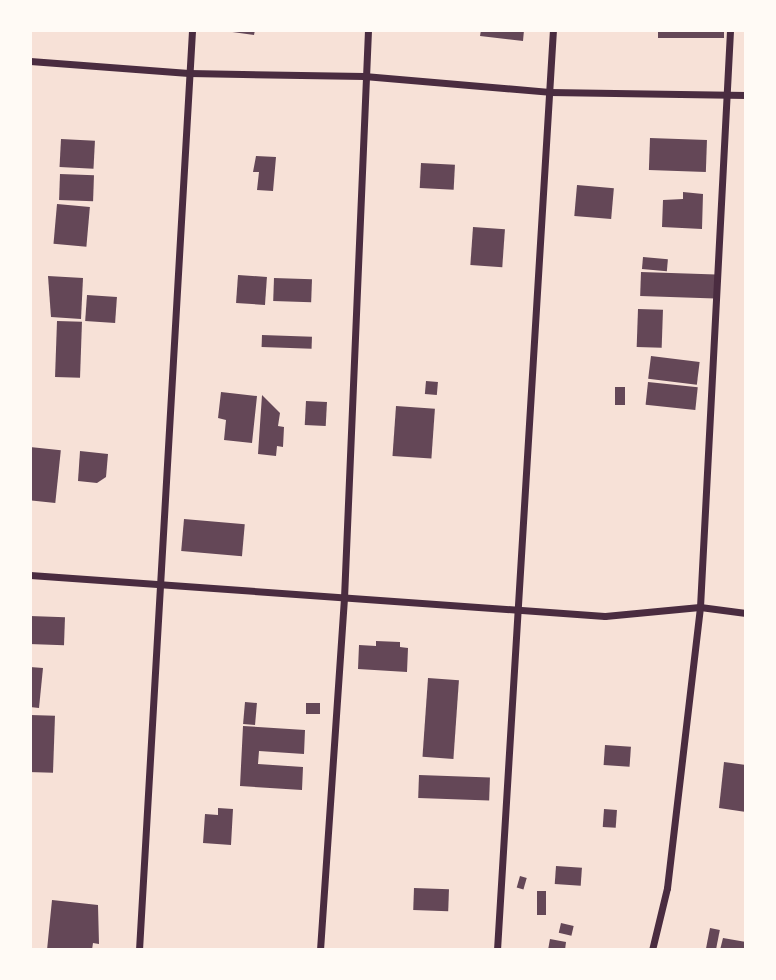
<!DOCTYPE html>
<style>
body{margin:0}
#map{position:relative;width:776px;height:980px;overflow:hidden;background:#f7e1d7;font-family:Spectral,serif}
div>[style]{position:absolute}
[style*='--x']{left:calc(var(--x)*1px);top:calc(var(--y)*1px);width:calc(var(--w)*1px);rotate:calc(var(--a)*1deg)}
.building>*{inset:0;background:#644757;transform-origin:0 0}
.minor>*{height:7px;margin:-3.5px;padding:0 3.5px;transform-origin:3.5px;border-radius:3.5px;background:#4a2c40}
span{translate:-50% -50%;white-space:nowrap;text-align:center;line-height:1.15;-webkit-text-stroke:7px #fffaf5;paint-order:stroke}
.frame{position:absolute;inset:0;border:32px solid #fffaf5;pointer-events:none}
</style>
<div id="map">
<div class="building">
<i style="clip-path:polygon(218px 30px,255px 30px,254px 35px)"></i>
<i style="clip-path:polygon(481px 30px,524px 30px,523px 41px,480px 36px)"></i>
<i style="left:658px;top:30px;width:66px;height:8px"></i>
<i style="left:650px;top:138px;width:57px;height:32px;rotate:2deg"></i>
<i style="left:61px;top:139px;width:34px;height:28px;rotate:3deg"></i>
<i style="clip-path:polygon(256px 156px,276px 157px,273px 191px,257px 190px,259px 172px,253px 172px)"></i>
<i style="left:421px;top:163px;width:34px;height:25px;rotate:3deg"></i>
<i style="left:60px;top:174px;width:34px;height:26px;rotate:2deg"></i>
<i style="left:577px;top:185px;width:37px;height:31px;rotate:5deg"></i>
<i style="clip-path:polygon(683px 192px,703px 194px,702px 229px,662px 227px,663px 200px,683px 199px)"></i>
<i style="left:57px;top:204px;width:33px;height:40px;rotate:5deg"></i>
<i style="left:473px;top:227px;width:32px;height:38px;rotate:4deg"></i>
<i style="left:643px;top:257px;width:25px;height:12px;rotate:5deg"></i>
<i style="left:641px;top:272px;width:75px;height:24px;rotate:2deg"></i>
<i style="left:238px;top:275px;width:29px;height:28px;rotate:4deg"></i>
<i style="clip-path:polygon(48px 276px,83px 278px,81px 319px,51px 317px)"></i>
<i style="left:274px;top:278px;width:38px;height:23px;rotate:2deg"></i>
<i style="left:87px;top:295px;width:30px;height:26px;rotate:4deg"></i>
<i style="left:638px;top:309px;width:25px;height:38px;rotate:2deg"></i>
<i style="left:57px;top:321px;width:25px;height:56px;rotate:2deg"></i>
<i style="left:262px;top:335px;width:50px;height:12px;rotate:2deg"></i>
<i style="left:651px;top:356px;width:49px;height:23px;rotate:7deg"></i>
<i style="left:426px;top:381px;width:12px;height:13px;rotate:5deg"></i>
<i style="left:648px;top:382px;width:50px;height:23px;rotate:6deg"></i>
<i style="left:615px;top:387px;width:10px;height:18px"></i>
<i style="clip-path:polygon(221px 392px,257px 396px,252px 443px,224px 440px,226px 420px,218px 418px)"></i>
<i style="clip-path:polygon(262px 395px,280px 413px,278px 426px,284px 427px,283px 447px,277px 446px,276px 456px,258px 454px)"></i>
<i style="left:306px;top:401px;width:21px;height:24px;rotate:3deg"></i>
<i style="left:396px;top:406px;width:39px;height:50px;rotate:4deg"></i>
<i style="left:30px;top:447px;width:31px;height:53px;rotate:6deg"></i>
<i style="clip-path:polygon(80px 451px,108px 454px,106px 477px,97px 483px,78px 481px)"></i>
<i style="left:184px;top:519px;width:61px;height:32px;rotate:5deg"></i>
<i style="left:30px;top:616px;width:35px;height:28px;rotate:2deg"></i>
<i style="clip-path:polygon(376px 641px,400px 642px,400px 647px,408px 648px,407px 672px,358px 669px,359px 645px,376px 646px)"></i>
<i style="clip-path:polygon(30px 667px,43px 668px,39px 708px,30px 707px)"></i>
<i style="left:428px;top:678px;width:31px;height:79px;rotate:4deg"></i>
<i style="left:245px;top:702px;width:12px;height:22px;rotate:5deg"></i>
<i style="left:306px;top:703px;width:14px;height:11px"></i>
<i style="left:30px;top:715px;width:25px;height:57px;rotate:2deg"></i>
<i style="clip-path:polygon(243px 726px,305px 730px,304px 754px,259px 751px,258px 764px,303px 767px,302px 790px,240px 786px)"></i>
<i style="left:605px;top:745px;width:26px;height:20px;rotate:4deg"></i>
<i style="clip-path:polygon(724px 762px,746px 765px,746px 812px,719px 808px)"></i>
<i style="left:419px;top:775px;width:71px;height:23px;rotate:2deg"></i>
<i style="clip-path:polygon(218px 808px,233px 809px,231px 845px,203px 843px,205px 814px,218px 815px)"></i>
<i style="left:604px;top:809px;width:13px;height:18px;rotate:4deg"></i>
<i style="left:556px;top:866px;width:26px;height:18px;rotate:4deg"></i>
<i style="left:520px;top:876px;width:7px;height:12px;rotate:16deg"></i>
<i style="left:414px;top:888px;width:35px;height:22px;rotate:2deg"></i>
<i style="left:537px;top:891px;width:9px;height:24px"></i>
<i style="clip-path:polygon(52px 900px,98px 905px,99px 944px,93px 943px,92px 950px,47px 950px)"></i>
<i style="left:561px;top:923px;width:13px;height:10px;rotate:13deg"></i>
<i style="left:710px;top:928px;width:10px;height:22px;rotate:11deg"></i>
<i style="clip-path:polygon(723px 938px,746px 942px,746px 950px,720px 950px)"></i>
<i style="clip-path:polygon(550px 939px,566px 942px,565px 950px,548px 950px)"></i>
</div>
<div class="minor">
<i style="--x:30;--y:61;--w:159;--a:4.3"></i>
<i style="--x:189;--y:73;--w:175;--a:1"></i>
<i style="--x:364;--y:76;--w:186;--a:4.9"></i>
<i style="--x:549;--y:92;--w:197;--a:0.9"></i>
<i style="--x:30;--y:575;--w:576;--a:4.08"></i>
<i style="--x:605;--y:616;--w:95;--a:-5.4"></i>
<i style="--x:700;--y:607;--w:46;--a:7.4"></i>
<i style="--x:139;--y:950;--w:922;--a:-86.7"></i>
<i style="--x:320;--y:950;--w:353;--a:-86.1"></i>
<i style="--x:344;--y:598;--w:569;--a:-87.58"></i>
<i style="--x:497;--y:950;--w:922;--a:-86.52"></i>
<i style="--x:652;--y:950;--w:64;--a:-76.4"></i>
<i style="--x:667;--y:888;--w:283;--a:-83.3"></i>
<i style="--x:700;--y:607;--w:578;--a:-87.02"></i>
</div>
<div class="frame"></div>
</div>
